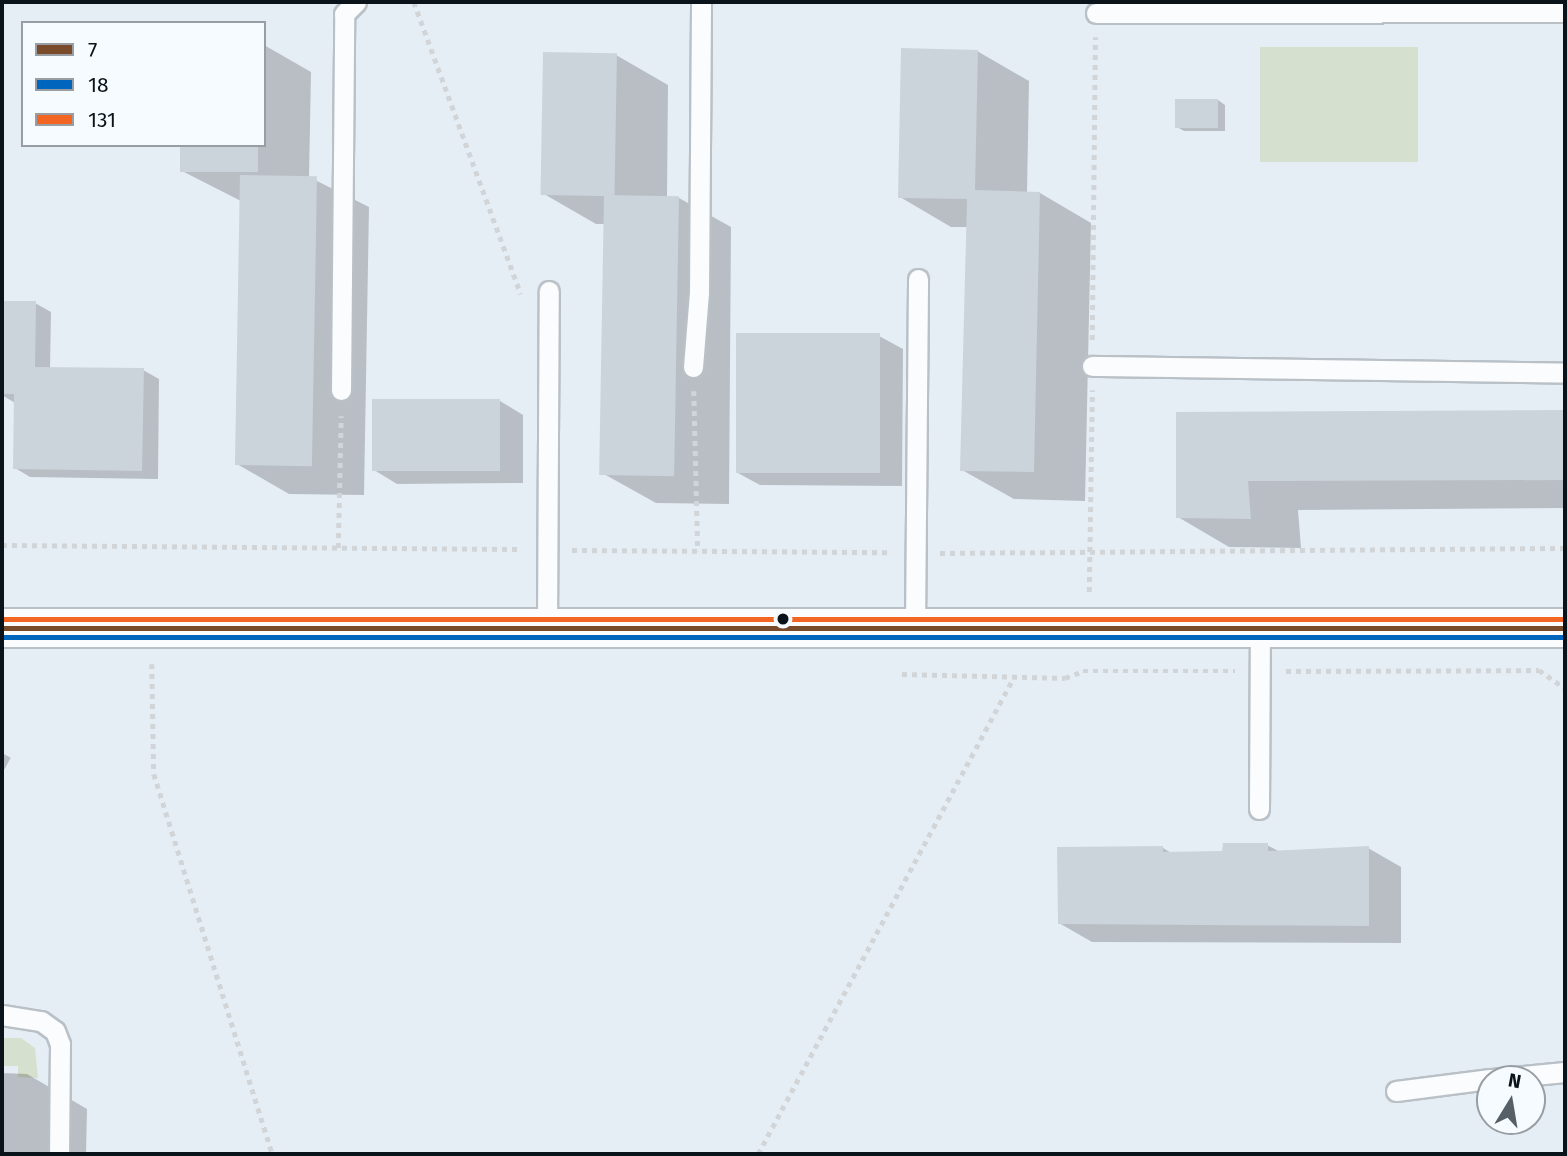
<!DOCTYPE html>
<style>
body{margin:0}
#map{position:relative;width:1567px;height:1156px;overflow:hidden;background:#e6eef5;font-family:"Fira Sans",sans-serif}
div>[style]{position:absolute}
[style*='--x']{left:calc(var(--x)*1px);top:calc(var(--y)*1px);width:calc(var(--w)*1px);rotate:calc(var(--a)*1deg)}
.green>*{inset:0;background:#d6e0ce;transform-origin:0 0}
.shadow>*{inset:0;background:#0003;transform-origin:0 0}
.building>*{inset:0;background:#cbd4db;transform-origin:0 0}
.path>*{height:4.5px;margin-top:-2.25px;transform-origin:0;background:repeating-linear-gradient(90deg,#d2d5d7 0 5px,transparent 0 10px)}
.roads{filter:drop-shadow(2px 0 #b9c1c7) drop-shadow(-2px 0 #b9c1c7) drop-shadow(0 2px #b9c1c7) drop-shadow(0 -2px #b9c1c7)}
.service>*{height:19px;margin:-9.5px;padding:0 9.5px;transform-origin:9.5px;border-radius:9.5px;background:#fbfcfe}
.secondary>*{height:38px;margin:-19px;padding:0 19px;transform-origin:19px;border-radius:19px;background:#fbfcfe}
.bus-1>*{height:5px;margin:-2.5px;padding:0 2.5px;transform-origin:2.5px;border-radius:2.5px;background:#7a4b2a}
.bus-2>*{height:5px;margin:-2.5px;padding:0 2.5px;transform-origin:2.5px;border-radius:2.5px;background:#0065bd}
.bus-3>*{height:5px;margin:-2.5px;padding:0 2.5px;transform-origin:2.5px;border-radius:2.5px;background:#f26522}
.dots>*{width:19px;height:19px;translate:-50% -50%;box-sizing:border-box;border:4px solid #f6fbff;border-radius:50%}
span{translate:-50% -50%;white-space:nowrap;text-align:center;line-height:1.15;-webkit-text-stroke:5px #f6fbff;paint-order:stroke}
.frame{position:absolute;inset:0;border:4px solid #0a1319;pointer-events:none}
.legend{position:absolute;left:21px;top:21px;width:245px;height:126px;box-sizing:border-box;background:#f6fbff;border:2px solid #989ea3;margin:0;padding:9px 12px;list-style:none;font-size:21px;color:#0a1319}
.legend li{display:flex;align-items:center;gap:14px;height:35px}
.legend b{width:35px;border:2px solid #989ea3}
.north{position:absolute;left:1476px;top:1065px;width:70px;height:70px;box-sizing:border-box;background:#f6fbff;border:2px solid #989ea3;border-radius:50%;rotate:11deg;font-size:19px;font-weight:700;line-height:28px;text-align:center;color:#0a1319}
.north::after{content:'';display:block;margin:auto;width:24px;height:32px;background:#576066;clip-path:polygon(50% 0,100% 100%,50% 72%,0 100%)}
</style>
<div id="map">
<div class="green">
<i style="left:1260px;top:47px;width:158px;height:115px"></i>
<i style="clip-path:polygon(2px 1038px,21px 1038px,35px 1048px,38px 1078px,18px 1077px,18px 1066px,2px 1066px)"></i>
</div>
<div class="shadow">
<i style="clip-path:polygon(1204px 2px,1274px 2px,1274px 11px,1218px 10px)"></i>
<i style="clip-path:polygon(1517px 2px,1565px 2px,1565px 20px,1548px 20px)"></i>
<i style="clip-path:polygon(264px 45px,311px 72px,309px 177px,369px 207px,364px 495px,289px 494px,237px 464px,241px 201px,182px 171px,182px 145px,264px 145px)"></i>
<i style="clip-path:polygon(977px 51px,1029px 81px,1027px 193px,1040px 193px,1091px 223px,1085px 501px,1014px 499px,962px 470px,968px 227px,951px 227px,900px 197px)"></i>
<i style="clip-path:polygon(616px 55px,668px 85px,667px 197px,679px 198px,731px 227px,729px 504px,656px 503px,604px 474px,605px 224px,596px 224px,544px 194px)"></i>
<i style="clip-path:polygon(1218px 100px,1225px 105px,1225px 131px,1184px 131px,1177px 127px)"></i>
<i style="clip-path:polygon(2px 303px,35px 303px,51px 312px,50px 369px,143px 370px,159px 379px,158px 479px,30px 477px,15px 468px,15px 403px,2px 395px)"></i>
<i style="clip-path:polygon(879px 336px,903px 349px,902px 486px,760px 485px,736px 472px)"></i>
<i style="clip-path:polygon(500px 401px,523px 415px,523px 483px,397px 484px,374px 470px)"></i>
<i style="clip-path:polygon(1565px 412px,1565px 508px,1298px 510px,1301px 548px,1229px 547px,1178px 517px,1177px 414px)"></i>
<i style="left:2px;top:753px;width:10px;height:196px;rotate:29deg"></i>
<i style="clip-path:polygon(1267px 845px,1280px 852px,1368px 848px,1401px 867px,1401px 943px,1092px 942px,1059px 923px,1163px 848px,1173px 854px,1224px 853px)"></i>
<i style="clip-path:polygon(2px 1073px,27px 1074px,87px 1109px,86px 1154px,2px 1154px)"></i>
</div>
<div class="building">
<i style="clip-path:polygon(901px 48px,978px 50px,975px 190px,1040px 192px,1034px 472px,960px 471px,967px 199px,898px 198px)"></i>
<i style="left:543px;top:52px;width:74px;height:143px;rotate:1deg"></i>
<i style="left:1175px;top:99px;width:43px;height:29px"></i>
<i style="left:180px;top:145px;width:78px;height:27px"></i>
<i style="left:240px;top:175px;width:77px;height:290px;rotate:1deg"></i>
<i style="left:604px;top:195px;width:75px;height:280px;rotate:1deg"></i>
<i style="clip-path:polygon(2px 301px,36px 301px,35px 367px,144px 368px,142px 471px,13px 469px,14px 394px,2px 394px)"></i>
<i style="left:736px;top:333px;width:144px;height:140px"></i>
<i style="left:500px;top:399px;width:72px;height:128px;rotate:90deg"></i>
<i style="clip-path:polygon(1565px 410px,1565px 480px,1248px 481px,1251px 519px,1176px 518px,1176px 412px)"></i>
<i style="clip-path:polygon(1223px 843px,1268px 843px,1268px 851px,1369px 846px,1369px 926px,1058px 924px,1057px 847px,1163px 846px,1163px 852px,1222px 851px)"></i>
</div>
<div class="path">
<i style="--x:414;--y:2;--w:311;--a:69.9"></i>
<i style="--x:1092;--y:340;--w:303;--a:-89.4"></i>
<i style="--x:694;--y:391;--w:160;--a:88.6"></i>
<i style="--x:2;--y:545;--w:519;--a:0.44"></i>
<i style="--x:338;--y:548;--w:132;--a:-88.7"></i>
<i style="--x:572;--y:550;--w:317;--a:0.4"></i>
<i style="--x:940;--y:553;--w:625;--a:-0.46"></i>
<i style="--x:1089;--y:592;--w:202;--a:-89.1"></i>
<i style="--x:152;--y:664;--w:110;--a:89"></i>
<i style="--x:154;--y:774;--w:398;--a:72.7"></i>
<i style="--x:1286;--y:671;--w:253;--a:-0.2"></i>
<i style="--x:1539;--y:670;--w:32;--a:35"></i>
<i style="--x:902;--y:674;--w:163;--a:1.4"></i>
<i style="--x:1065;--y:678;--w:19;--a:-21"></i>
<i style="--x:1083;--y:671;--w:152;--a:0"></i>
<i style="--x:758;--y:1154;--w:541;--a:-61.78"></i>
</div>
<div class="roads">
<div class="service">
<i style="--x:1096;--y:13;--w:469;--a:-0.1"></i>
<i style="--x:1092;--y:366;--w:473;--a:0.8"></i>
<i style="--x:693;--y:367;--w:74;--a:-85.4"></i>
<i style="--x:699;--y:293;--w:291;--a:-89.6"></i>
<i style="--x:341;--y:390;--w:376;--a:-89.5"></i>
<i style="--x:344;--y:14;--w:17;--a:-45"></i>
<i style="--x:547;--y:628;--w:337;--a:-89.7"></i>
<i style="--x:915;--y:628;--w:349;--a:-89.5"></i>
<i style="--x:1259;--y:809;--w:181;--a:-89.7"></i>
<i style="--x:2;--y:1015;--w:39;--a:9"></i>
<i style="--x:41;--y:1021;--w:17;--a:36"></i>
<i style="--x:55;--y:1031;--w:14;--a:69"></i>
<i style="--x:60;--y:1044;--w:110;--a:90.5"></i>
<i style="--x:1492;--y:1079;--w:73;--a:-5.5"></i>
<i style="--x:1396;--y:1091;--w:95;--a:-7.3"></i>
</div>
<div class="secondary">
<i style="--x:2;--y:628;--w:1563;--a:0"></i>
</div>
</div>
<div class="bus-1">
<i style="--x:2;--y:628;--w:1563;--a:0"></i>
</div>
<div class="bus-2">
<i style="--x:2;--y:637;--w:1563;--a:0"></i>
</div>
<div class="bus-3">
<i style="--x:2;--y:619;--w:1563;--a:0"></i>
</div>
<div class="dots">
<i style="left:783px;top:619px;background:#0a1319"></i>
</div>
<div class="frame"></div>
<ul class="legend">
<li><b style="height:9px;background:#7a4b2a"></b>7</li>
<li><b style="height:9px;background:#0065bd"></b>18</li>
<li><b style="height:9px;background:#f26522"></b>131</li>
</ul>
<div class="north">N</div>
</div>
